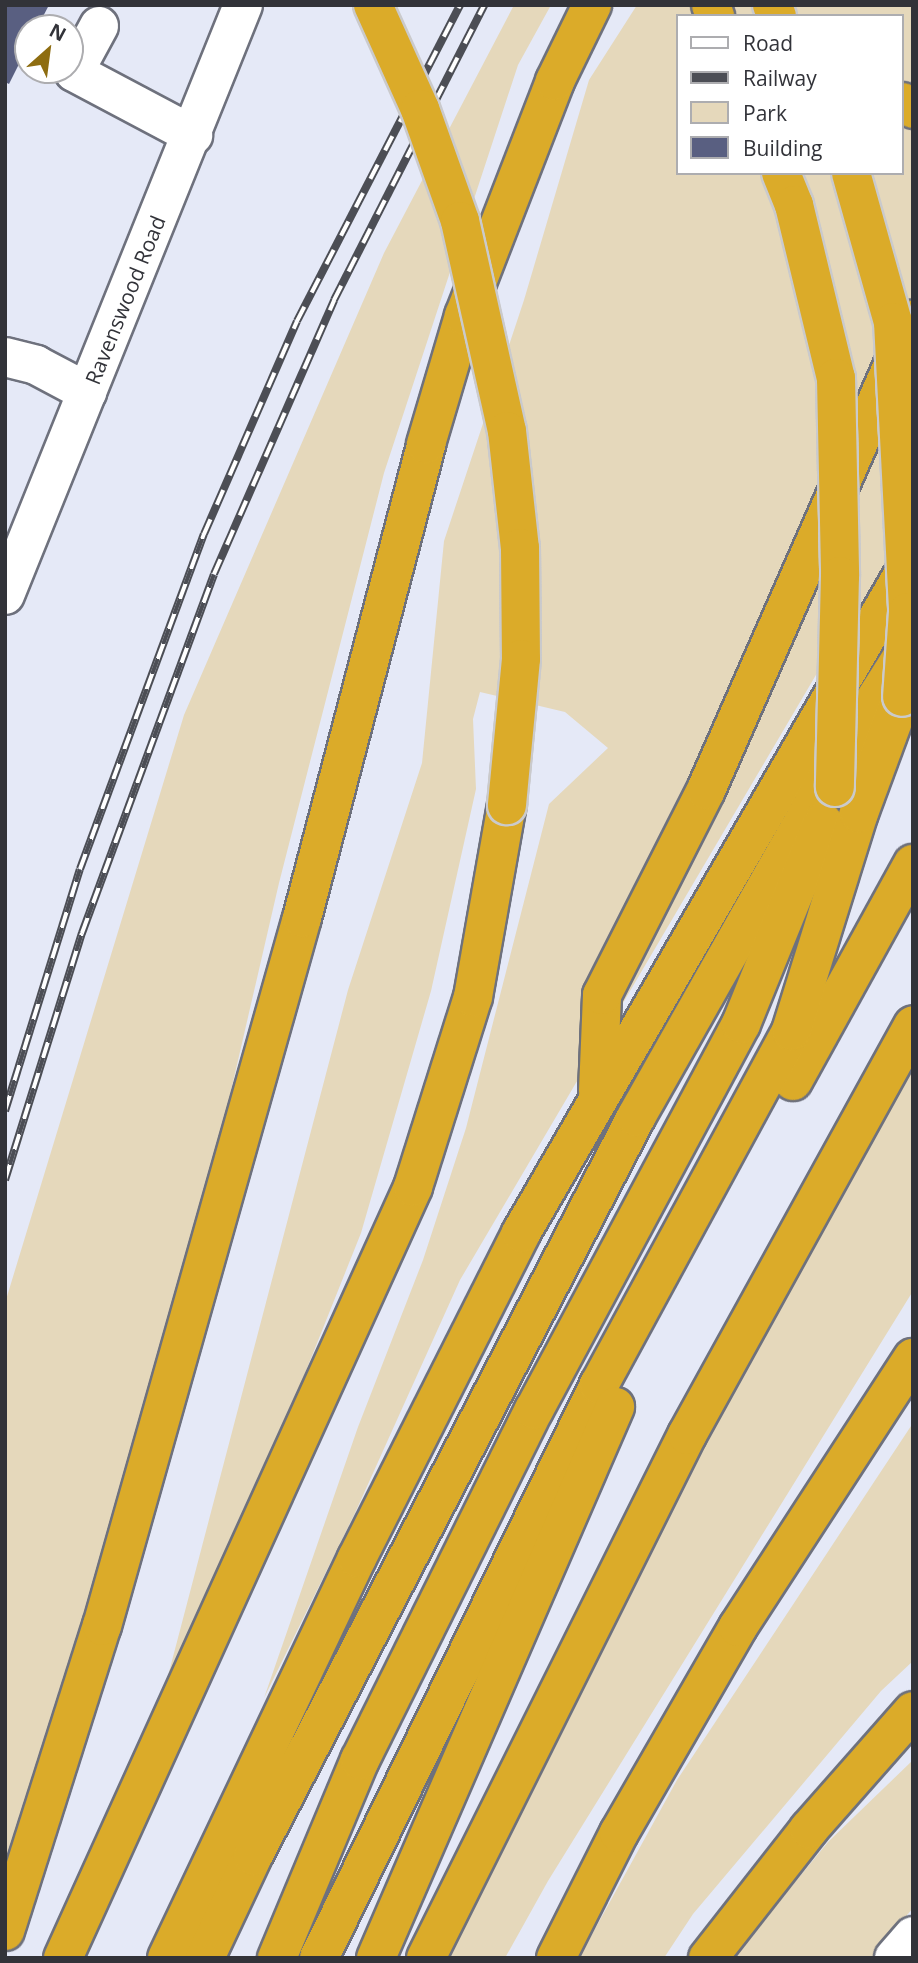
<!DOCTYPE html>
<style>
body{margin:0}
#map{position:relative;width:918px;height:1963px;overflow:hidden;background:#e5e9f7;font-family:"Open Sans",sans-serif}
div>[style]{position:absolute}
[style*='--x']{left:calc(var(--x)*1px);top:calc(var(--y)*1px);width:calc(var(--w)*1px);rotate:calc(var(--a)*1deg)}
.green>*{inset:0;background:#e5d8bb}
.building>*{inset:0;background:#595f81}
.roads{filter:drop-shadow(2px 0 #6e717d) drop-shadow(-2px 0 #6e717d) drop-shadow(0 2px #6e717d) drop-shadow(0 -2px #6e717d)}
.minor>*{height:38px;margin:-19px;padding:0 19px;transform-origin:19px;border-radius:19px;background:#fff}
.highway>*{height:38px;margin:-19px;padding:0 19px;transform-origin:19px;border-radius:19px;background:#dbab29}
.rail>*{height:8px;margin-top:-4px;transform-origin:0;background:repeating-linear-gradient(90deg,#fff 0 16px,#4c4e55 0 32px);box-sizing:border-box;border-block:2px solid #4c4e55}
.bridges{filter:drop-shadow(2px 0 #cacacc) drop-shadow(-2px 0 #cacacc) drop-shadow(0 2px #cacacc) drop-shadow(0 -2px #cacacc)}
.highway-bridge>*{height:38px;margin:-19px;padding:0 19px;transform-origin:19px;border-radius:19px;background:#dbab29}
span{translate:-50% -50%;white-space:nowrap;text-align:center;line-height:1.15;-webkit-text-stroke:7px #fff;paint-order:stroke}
.street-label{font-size:21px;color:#323339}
.frame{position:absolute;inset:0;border:7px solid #323339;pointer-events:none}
.legend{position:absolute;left:676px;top:14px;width:228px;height:161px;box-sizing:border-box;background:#fff;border:2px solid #adadb0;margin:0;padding:9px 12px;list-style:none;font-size:21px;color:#323339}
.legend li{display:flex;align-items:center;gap:14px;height:35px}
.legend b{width:35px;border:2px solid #adadb0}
.north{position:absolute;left:14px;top:14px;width:70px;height:70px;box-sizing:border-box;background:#fff;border:2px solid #adadb0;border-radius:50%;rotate:28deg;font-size:19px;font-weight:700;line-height:28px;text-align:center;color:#323339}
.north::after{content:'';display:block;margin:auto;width:24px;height:32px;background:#8e6d11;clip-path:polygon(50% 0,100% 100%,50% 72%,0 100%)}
</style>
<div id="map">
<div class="green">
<i style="clip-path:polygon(514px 5px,551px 5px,518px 65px,384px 473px,279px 883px,153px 1428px,5px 1942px,5px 1303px,184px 715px,384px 253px)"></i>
<i style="clip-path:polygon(evenodd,637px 5px,913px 5px,913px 521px,823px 663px,460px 1280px,355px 1513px,264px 1698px,358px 1427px,423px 1260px,466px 1128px,549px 804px,608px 748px,565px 712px,480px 692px,473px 719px,476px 789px,431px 991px,361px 1233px,137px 1794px,348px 990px,422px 763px,444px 541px,524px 300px,589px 80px,637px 5px,678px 16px,902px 16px,902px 173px,678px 173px,678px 16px)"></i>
<i style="clip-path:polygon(913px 1049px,913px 1291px,548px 1881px,505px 1958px,436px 1958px,603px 1603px)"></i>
<i style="clip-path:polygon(913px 1423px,913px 1661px,881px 1691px,693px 1914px,664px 1958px,579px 1958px,677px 1780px)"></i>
<i style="clip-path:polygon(913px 1760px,913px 1908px,871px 1958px,733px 1958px,828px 1842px)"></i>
</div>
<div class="building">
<i style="clip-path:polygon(5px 5px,49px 5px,37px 28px,28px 28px,28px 46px,9px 84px,5px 82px)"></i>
</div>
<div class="roads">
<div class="minor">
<i style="--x:99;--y:26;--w:52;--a:118.5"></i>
<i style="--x:74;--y:72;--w:135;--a:27.9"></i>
<i style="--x:5;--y:357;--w:32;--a:14"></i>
<i style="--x:36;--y:365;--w:58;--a:27.9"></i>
<i style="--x:5;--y:595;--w:636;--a:-68.03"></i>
<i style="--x:894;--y:1958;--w:29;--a:-49"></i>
</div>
<div class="highway">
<i style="--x:711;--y:5;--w:12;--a:70"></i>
<i style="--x:902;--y:102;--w:13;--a:32"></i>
<i style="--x:793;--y:1081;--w:248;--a:-61.1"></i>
<i style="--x:598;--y:1091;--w:96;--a:-87.6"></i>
<i style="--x:602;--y:995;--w:230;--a:-63.1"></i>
<i style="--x:706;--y:790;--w:514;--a:-66.27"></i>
<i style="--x:5;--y:1931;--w:320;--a:-72.4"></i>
<i style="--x:102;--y:1626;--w:736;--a:-74.23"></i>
<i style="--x:302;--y:918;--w:490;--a:-75.3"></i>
<i style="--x:426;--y:444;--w:134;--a:-73.5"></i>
<i style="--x:464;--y:316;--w:252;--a:-68.8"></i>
<i style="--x:555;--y:81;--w:85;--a:-64"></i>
<i style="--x:63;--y:1958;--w:847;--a:-65.58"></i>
<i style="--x:413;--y:1187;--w:199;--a:-72.5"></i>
<i style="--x:473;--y:997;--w:195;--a:-80"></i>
<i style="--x:167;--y:1958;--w:443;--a:-64.6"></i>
<i style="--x:357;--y:1558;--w:364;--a:-63.2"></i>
<i style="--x:521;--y:1233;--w:781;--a:-59.89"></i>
<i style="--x:205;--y:1958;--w:113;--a:-64.8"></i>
<i style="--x:253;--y:1856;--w:832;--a:-62.6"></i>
<i style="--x:636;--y:1117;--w:434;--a:-60.5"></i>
<i style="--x:850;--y:739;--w:116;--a:-57.7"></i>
<i style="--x:277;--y:1958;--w:215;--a:-67.3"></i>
<i style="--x:360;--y:1760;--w:391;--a:-63.6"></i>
<i style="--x:534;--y:1410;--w:438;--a:-61.8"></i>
<i style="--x:741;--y:1024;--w:218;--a:-67.9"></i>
<i style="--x:319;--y:1958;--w:638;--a:-63.96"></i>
<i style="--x:599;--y:1385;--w:403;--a:-61.5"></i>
<i style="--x:791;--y:1031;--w:228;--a:-72.7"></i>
<i style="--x:859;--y:813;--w:124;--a:-69.7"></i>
<i style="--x:376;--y:1958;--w:601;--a:-66.55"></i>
<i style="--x:426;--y:1958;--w:585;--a:-63.48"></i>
<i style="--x:687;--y:1435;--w:468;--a:-61.1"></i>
<i style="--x:556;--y:1958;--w:140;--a:-63.3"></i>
<i style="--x:619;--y:1833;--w:238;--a:-60"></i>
<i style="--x:738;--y:1627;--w:321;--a:-57"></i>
<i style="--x:708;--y:1958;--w:164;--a:-51.9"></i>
<i style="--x:809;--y:1829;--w:157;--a:-48.6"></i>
</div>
</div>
<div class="rail">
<i style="--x:5;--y:1111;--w:253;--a:-72.8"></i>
<i style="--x:80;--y:869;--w:357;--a:-69.7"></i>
<i style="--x:204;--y:534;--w:232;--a:-66.4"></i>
<i style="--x:297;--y:321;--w:356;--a:-62.7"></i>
<i style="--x:5;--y:1180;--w:259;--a:-72.7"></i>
<i style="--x:82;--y:933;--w:382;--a:-69.8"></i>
<i style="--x:214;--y:574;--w:299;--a:-66.3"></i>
<i style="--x:334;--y:300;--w:331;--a:-63"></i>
</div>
<div class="bridges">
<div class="highway-bridge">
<i style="--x:373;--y:5;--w:114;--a:65.7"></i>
<i style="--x:420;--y:109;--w:119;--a:70.3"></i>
<i style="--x:460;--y:221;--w:215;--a:77.4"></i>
<i style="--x:507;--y:431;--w:118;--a:83.7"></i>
<i style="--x:520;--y:548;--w:111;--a:89.5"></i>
<i style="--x:521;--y:659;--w:147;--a:95.5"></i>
<i style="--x:772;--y:5;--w:12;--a:66"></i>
<i style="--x:781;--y:173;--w:35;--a:68"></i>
<i style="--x:794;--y:205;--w:178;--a:76.4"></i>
<i style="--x:836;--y:378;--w:198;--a:88.8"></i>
<i style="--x:840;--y:576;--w:211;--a:91.4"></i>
<i style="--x:851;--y:173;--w:155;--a:74.3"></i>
<i style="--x:893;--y:322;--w:290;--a:87"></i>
<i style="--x:908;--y:612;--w:85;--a:94"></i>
</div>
</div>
<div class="street-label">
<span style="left:125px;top:300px;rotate:-68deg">Ravenswood Road</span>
</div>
<div class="frame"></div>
<ul class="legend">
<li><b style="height:9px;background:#fff"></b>Road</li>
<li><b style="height:9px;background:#4c4e55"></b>Railway</li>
<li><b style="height:19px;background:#e5d8bb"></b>Park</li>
<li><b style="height:19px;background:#595f81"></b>Building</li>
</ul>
<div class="north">N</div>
</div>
